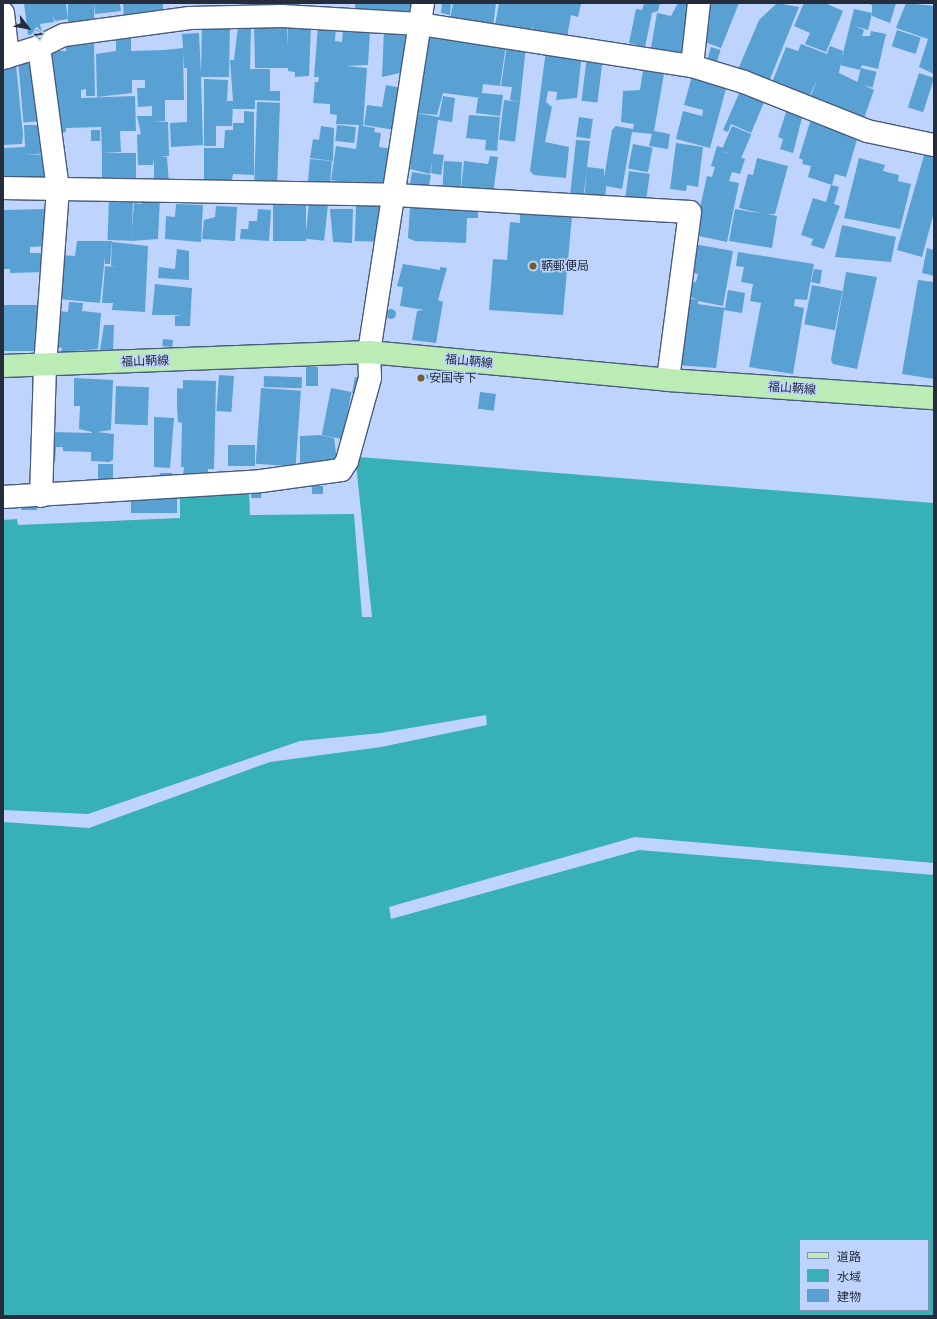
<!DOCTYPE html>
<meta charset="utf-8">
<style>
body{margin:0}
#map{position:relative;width:937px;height:1319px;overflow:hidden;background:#bed4fc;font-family:"Playfair Display","Noto Sans JP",serif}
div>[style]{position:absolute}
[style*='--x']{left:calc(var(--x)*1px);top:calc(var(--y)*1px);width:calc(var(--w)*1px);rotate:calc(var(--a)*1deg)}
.water>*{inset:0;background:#38b0b8}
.pier>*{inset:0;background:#bed4fc}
.building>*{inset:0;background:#59a0d3;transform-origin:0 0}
.round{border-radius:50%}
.roads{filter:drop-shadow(1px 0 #485b7d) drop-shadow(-1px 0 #485b7d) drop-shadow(0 1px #485b7d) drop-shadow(0 -1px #485b7d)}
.street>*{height:22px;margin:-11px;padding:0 11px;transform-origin:11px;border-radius:11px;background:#fff}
.primary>*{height:22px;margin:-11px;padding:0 11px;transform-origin:11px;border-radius:11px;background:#bcecb6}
.dots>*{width:11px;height:11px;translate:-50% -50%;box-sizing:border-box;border:2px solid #bed4fc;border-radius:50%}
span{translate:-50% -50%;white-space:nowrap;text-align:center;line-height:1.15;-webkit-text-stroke:3px #bed4fc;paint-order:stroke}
.poi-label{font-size:12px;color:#252d3c}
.left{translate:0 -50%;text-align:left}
.street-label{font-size:12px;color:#252d3c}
.frame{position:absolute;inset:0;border:4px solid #252d3c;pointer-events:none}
.legend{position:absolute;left:799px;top:1239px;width:130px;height:72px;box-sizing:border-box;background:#bed4fc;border:1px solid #8191af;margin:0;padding:5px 7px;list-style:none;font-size:12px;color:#252d3c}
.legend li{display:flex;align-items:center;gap:8px;height:20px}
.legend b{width:20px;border:1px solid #8191af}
.north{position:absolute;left:8px;top:8px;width:40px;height:40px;-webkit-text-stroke:3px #bed4fc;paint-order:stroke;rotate:122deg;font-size:11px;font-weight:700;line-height:16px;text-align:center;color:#252d3c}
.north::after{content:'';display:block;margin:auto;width:14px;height:18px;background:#252d3c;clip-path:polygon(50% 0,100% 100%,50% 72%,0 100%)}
</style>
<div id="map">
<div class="water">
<i style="clip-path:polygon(evenodd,359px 457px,934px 503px,934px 1316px,3px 1316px,3px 520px,17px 519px,18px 525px,180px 518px,180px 494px,249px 490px,250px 515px,354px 514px,362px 617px,372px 617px,356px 464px,359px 457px,800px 1240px,928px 1240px,928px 1310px,800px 1310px,800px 1240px)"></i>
</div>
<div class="pier">
<i style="clip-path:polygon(486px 715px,487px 725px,381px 747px,270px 762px,89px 828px,3px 822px,3px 810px,88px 814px,300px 741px,381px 733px)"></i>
<i style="clip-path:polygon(635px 837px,934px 863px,934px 875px,639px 850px,391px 919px,389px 907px)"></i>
</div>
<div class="building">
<i style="clip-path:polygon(24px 3px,66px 3px,68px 19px,55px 21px,53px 16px,54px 22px,40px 24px,42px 33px,28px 35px)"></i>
<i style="left:68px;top:3px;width:26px;height:19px"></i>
<i style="clip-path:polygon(94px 3px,120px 3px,121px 11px,95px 14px)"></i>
<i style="clip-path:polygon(123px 3px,163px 3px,163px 10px,124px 17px)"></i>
<i style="clip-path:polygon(236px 3px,275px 3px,274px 7px)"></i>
<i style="clip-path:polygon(285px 3px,301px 3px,300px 7px,289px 6px)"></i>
<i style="clip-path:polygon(355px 3px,417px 3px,416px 14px,355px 9px)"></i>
<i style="clip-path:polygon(442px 3px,451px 3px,450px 15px,441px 13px)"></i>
<i style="clip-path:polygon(453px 3px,496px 3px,493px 27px,450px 20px)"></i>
<i style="clip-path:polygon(499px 3px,577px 3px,581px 4px,578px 17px,571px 15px,567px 37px,533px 31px,533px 25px,532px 30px,495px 25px)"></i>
<i style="clip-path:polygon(644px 3px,660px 3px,658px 11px,652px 13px,645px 47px,629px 43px,636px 9px,642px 10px)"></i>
<i style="clip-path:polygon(678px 3px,694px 3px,685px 54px,651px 48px,657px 13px,671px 16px)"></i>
<i style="clip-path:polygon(702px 3px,739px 3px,721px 48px,697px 39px)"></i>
<i style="clip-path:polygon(777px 3px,799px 7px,768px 84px,737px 72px,759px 20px)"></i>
<i style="clip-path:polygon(804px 3px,825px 3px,843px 11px,826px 52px,805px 44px,810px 33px,794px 26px)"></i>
<i style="clip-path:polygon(867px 3px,896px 3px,890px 23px,872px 16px,872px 5px)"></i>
<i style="clip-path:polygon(906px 3px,934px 6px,934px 74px,919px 67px,928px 39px,896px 28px)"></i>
<i style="clip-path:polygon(854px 9px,872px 13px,868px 30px,855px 26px,864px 30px,862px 36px,870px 36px,871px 31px,886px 34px,878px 69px,862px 65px,860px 70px,840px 65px)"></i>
<i style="clip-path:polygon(202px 23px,230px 24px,229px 77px,201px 77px,203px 145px,171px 147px,170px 123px,187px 122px,187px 68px,184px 68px,183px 50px,184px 100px,165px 100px,165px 121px,152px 121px,168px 122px,169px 156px,159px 157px,167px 157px,169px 184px,154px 183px,154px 157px,153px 165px,138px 165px,137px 135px,141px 134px,137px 116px,152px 116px,152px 106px,138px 107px,137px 88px,145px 88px,145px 80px,132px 80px,132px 93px,97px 97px,96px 54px,116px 51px,116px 37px,131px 37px,131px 51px,164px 50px,183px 48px,182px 34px,199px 33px,201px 75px)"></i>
<i style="clip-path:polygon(254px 24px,287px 24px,287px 48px,288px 24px,311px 26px,309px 76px,295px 77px,295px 72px,288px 71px,288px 68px,255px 68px)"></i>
<i style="clip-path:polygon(238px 26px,251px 26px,250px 69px,270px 69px,270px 91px,280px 91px,280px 101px,255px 100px,255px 109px,233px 109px,233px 104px,232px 126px,216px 126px,216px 146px,204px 146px,204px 79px,228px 80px,227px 101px,233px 101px,230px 60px,234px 60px)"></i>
<i style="clip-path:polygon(318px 26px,336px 27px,335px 41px,342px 42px,343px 29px,370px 31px,368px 65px,346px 66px,367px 68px,363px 126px,375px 128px,374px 132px,381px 133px,379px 147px,393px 149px,387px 189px,331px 180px,336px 146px,356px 149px,359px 125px,336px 124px,337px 115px,330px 114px,330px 104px,313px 103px,315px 82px,318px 82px,319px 77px,314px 77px)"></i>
<i style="clip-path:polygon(384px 30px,407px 30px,405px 79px,400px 79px,400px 73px,382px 77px)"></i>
<i style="left:897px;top:30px;width:25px;height:17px;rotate:18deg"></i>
<i style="clip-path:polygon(427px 32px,506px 44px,500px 86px,483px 84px,482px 93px,503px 95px,500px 116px,476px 113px,478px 98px,482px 98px,443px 93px,437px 115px,417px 113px)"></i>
<i style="clip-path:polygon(94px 44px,95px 96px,86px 96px,86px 89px,81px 90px,81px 98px,135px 96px,136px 131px,120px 131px,121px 152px,102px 153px,101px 127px,66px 128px,66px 132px,60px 133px,53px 124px,51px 51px,66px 51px,66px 45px)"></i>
<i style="clip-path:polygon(507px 44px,526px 46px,520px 102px,510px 100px,512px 87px,501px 86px)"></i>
<i style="clip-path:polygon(801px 44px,827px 54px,830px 46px,843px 51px,839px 73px,874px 90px,863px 121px,847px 115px,849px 111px,839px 107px,838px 111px,809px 100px,817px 80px,808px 99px,771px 85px,786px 47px,798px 51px)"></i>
<i style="left:711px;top:47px;width:10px;height:14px;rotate:17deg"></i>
<i style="clip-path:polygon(546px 50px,582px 54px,577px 98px,556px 100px,557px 92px,548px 91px,546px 102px,552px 107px,545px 142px,569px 147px,566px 178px,534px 175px,530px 171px)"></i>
<i style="left:587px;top:56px;width:16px;height:45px;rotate:7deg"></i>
<i style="left:39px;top:59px;width:62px;height:21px;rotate:85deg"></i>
<i style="clip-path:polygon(644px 64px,665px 68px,654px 131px,670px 134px,668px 149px,649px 146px,652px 134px,632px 132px,622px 189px,606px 186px,607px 178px,605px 199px,584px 198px,587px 169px,583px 198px,570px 196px,576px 140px,590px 141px,587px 167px,604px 169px,604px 178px,612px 130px,616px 126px,633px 129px,634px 124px,621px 122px,623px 91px,640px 90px)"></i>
<i style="clip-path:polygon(16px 65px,23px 135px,22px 144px,3px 145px,3px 68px)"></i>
<i style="left:861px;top:68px;width:16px;height:16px;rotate:14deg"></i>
<i style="left:919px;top:73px;width:16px;height:36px;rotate:18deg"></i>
<i style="clip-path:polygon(692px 76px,727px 85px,710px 148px,676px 139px,683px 111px,702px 116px,703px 110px,684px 105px)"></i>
<i style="clip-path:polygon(386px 85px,406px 89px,401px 131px,364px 125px,367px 105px,382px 107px)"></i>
<i style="clip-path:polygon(741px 89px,765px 100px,751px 133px,731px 124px,728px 132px,723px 130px)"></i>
<i style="clip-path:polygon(443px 96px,455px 98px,452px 122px,438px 120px,433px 154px,444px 155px,441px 175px,431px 173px,432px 161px,430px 174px,410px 169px,416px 113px,439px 117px)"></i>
<i style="left:504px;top:100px;width:16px;height:40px;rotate:7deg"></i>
<i style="left:257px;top:102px;width:23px;height:85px;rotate:2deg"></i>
<i style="clip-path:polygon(787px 109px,803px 114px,793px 153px,780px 149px,783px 139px,778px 137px)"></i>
<i style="clip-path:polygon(244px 111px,254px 112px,254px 175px,233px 174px,231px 185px,204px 185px,204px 148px,224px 148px,225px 130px,233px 130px,233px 123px,244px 123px)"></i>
<i style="clip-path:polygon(469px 115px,500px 117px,497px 151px,485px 150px,486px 140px,466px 138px)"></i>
<i style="left:579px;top:117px;width:14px;height:20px;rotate:8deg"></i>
<i style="clip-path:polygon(810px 122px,858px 136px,846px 177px,835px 174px,832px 185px,808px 177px,811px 166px,802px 164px,803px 160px,799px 158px)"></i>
<i style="clip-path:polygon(24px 125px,44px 125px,45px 153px,25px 155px,48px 154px,49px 180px,3px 179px,3px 148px,25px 147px)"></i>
<i style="left:337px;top:125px;width:19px;height:16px;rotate:6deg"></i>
<i style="clip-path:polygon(321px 126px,334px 128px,333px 161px,310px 158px,313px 139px,319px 140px)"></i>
<i style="left:732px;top:126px;width:21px;height:27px;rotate:23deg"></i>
<i style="left:91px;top:130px;width:9px;height:11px"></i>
<i style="clip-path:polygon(676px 143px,703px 147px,698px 187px,687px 185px,686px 191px,670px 189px)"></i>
<i style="left:633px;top:144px;width:20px;height:25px;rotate:11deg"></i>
<i style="clip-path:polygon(717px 146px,724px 148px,723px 152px,745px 159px,740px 174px,732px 172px,729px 181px,739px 183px,727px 242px,694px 235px,707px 176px,712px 177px,715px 167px,711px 166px)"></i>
<i style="clip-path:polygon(925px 152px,934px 155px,934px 212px,922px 257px,897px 250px)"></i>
<i style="left:102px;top:153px;width:34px;height:31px"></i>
<i style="clip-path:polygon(490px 156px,498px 157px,493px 194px,461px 190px,464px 161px,488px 164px)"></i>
<i style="clip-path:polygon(757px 158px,788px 166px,775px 214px,768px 214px,777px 216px,772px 248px,729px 241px,735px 209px,764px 214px,739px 208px,748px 174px,753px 175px)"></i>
<i style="clip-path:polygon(859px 158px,885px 165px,883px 171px,899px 175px,898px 181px,911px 184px,900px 229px,844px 218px)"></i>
<i style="left:310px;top:159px;width:22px;height:24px;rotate:5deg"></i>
<i style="left:444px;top:161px;width:18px;height:31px;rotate:3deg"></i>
<i style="left:629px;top:171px;width:21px;height:26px;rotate:8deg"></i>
<i style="left:412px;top:172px;width:19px;height:18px;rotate:9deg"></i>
<i style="clip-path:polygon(831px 185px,839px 187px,834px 204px,840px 206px,824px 249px,811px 245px,813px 239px,801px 235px,813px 198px,826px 202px)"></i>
<i style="left:109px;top:198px;width:24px;height:42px;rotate:2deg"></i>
<i style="clip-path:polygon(142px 198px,160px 199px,158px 239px,131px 241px,134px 203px,142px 204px)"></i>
<i style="left:273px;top:203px;width:33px;height:38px"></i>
<i style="left:309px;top:203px;width:19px;height:36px;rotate:6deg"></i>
<i style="clip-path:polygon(176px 204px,203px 205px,201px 242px,165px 239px,166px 216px,175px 217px)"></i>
<i style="left:356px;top:205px;width:24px;height:36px;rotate:2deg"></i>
<i style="clip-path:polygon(216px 206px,237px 207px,235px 241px,202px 239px,204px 220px,215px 217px)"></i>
<i style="clip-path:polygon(410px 206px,478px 208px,478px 218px,467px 218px,466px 243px,415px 241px,408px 238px)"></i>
<i style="clip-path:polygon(46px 209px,46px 246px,30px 247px,30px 253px,45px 253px,45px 272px,10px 273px,10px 269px,3px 269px,3px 210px)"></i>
<i style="clip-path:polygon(258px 209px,271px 210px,269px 241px,240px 239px,241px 229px,248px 229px,249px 221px,257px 221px)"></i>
<i style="clip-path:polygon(330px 209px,353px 209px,352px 243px,333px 242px)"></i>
<i style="clip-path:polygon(520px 212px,572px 216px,563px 315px,489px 310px,493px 259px,507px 260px,510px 222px,520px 223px)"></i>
<i style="clip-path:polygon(842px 225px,896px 237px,891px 262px,835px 257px)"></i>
<i style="clip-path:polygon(77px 241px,112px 241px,110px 264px,105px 264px,105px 256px,100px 303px,59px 299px,61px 255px,75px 256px)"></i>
<i style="clip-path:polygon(112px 242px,148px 246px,145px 312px,112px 310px,113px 303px,102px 303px,105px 266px,115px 267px,111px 266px)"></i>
<i style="clip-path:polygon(694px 244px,733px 251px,723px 306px,698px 301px,698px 304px,725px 308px,728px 290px,745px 293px,742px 313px,724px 310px,716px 368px,676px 365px,685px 298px,698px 300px,686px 296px,689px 281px,696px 282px,698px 274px,694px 273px,695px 263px,691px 262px)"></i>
<i style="clip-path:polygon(927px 248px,934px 250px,934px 276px,922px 273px)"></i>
<i style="clip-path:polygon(177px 249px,189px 251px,189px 280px,158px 278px,159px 267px,175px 269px)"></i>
<i style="clip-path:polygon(738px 252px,814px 264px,807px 300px,795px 299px,794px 306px,804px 308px,793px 374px,749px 367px,761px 303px,750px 301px,753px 284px,741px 282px,744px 267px,736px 266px)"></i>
<i style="clip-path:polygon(403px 264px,440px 270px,440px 267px,447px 268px,438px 300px,443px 302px,436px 343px,412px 340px,417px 311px,424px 310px,400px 306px,403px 287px,397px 286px)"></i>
<i style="clip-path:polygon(814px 269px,822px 270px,820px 284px,811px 282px)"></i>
<i style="clip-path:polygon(846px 272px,877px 277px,857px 369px,833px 364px,831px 360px)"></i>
<i style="clip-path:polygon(918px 280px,934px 282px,934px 379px,902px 374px)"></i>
<i style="clip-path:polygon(155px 284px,192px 288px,190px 326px,175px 326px,175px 316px,183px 315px,152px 315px)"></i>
<i style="left:812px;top:285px;width:31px;height:40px;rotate:11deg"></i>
<i style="clip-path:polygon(69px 302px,83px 303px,82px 311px,101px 313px,98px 349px,61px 352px,62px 348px,56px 347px,58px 311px,68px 312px)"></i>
<i style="left:3px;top:305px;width:36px;height:46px"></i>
<i class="round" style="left:386px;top:309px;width:10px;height:10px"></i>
<i style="clip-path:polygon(104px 325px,114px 325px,113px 350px,100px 350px)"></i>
<i style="left:163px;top:339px;width:10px;height:7px;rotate:6deg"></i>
<i style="left:306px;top:367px;width:12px;height:19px"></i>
<i style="clip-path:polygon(421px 374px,443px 376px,442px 381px,420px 378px)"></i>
<i style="left:219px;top:375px;width:15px;height:36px;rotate:4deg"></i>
<i style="left:264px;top:376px;width:38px;height:11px;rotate:2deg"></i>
<i style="clip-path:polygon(355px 377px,361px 378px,357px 394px,352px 393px)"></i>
<i style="clip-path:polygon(74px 378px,113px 380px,111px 430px,97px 432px,114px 434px,113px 460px,109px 462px,91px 461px,91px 452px,63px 451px,63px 447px,56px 447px,55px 462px,49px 462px,52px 432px,92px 433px,92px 446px,92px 432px,79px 429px,80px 406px,74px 406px)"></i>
<i style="clip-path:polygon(183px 380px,216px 381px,214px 469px,208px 469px,208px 474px,183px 475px,184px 467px,181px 467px,182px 423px,178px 422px,177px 407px,177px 388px,183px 389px)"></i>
<i style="left:116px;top:386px;width:33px;height:38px;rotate:2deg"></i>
<i style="left:261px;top:388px;width:40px;height:76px;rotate:4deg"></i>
<i style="left:331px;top:388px;width:21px;height:48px;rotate:11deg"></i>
<i style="left:480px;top:392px;width:16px;height:17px;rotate:7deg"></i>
<i style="clip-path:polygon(154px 417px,174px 418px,170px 468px,154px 467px)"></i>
<i style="clip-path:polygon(320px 435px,334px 438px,337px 460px,300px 463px,300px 436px)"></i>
<i style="left:228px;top:445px;width:27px;height:21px"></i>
<i style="left:98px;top:464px;width:15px;height:19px"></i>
<i style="clip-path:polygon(160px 473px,172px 473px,172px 479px,159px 480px)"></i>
<i style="left:312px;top:486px;width:11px;height:8px"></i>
<i style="left:251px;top:490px;width:10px;height:8px"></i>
<i style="left:177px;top:495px;width:18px;height:46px;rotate:90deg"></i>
<i style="clip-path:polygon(37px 503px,37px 510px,21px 510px,21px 504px)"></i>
</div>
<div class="roads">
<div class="street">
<i style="--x:3;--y:13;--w:44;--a:83.5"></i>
<i style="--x:39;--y:47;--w:143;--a:82.4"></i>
<i style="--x:58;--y:189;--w:176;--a:94.2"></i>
<i style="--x:45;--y:365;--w:131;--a:91.7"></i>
<i style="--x:3;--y:58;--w:38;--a:-17"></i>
<i style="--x:39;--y:47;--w:28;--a:-26"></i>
<i style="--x:64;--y:35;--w:127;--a:-7.7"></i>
<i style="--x:190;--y:18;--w:92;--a:-1.2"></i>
<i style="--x:282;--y:16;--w:138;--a:3.3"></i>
<i style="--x:420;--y:24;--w:275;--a:8.8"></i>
<i style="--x:692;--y:66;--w:54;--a:17.1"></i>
<i style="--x:744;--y:82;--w:132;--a:21.7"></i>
<i style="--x:867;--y:131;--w:68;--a:11.8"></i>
<i style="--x:692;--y:66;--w:63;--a:-83.7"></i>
<i style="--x:3;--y:188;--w:392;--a:1"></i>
<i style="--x:395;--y:195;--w:295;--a:3.3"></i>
<i style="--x:690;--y:212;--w:169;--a:97.5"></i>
<i style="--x:3;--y:497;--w:258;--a:-3.5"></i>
<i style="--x:261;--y:481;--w:81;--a:-7.8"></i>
<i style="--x:341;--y:470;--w:11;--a:-56"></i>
<i style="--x:347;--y:461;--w:86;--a:-74.5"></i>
<i style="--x:370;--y:378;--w:26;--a:-92"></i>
<i style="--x:369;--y:352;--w:353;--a:-81.2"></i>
</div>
<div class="primary">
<i style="--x:3;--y:366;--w:366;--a:-2.2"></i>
<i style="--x:369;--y:352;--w:300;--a:5.3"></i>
<i style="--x:668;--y:380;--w:267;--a:3.9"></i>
</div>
</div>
<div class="dots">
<i style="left:533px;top:266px;background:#755c2d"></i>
<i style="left:421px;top:378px;background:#755c2d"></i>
</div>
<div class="poi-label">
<span class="left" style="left:541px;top:266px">鞆郵便局</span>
<span class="left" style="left:429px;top:378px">安国寺下</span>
</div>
<div class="street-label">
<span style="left:145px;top:361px;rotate:-2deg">福山鞆線</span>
<span style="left:469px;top:361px;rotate:5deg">福山鞆線</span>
<span style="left:792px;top:388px;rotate:4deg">福山鞆線</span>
</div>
<div class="frame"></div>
<ul class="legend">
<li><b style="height:5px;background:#bcecb6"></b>道路</li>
<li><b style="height:11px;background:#38b0b8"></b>水域</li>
<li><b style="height:11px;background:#59a0d3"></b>建物</li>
</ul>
<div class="north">N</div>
</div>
